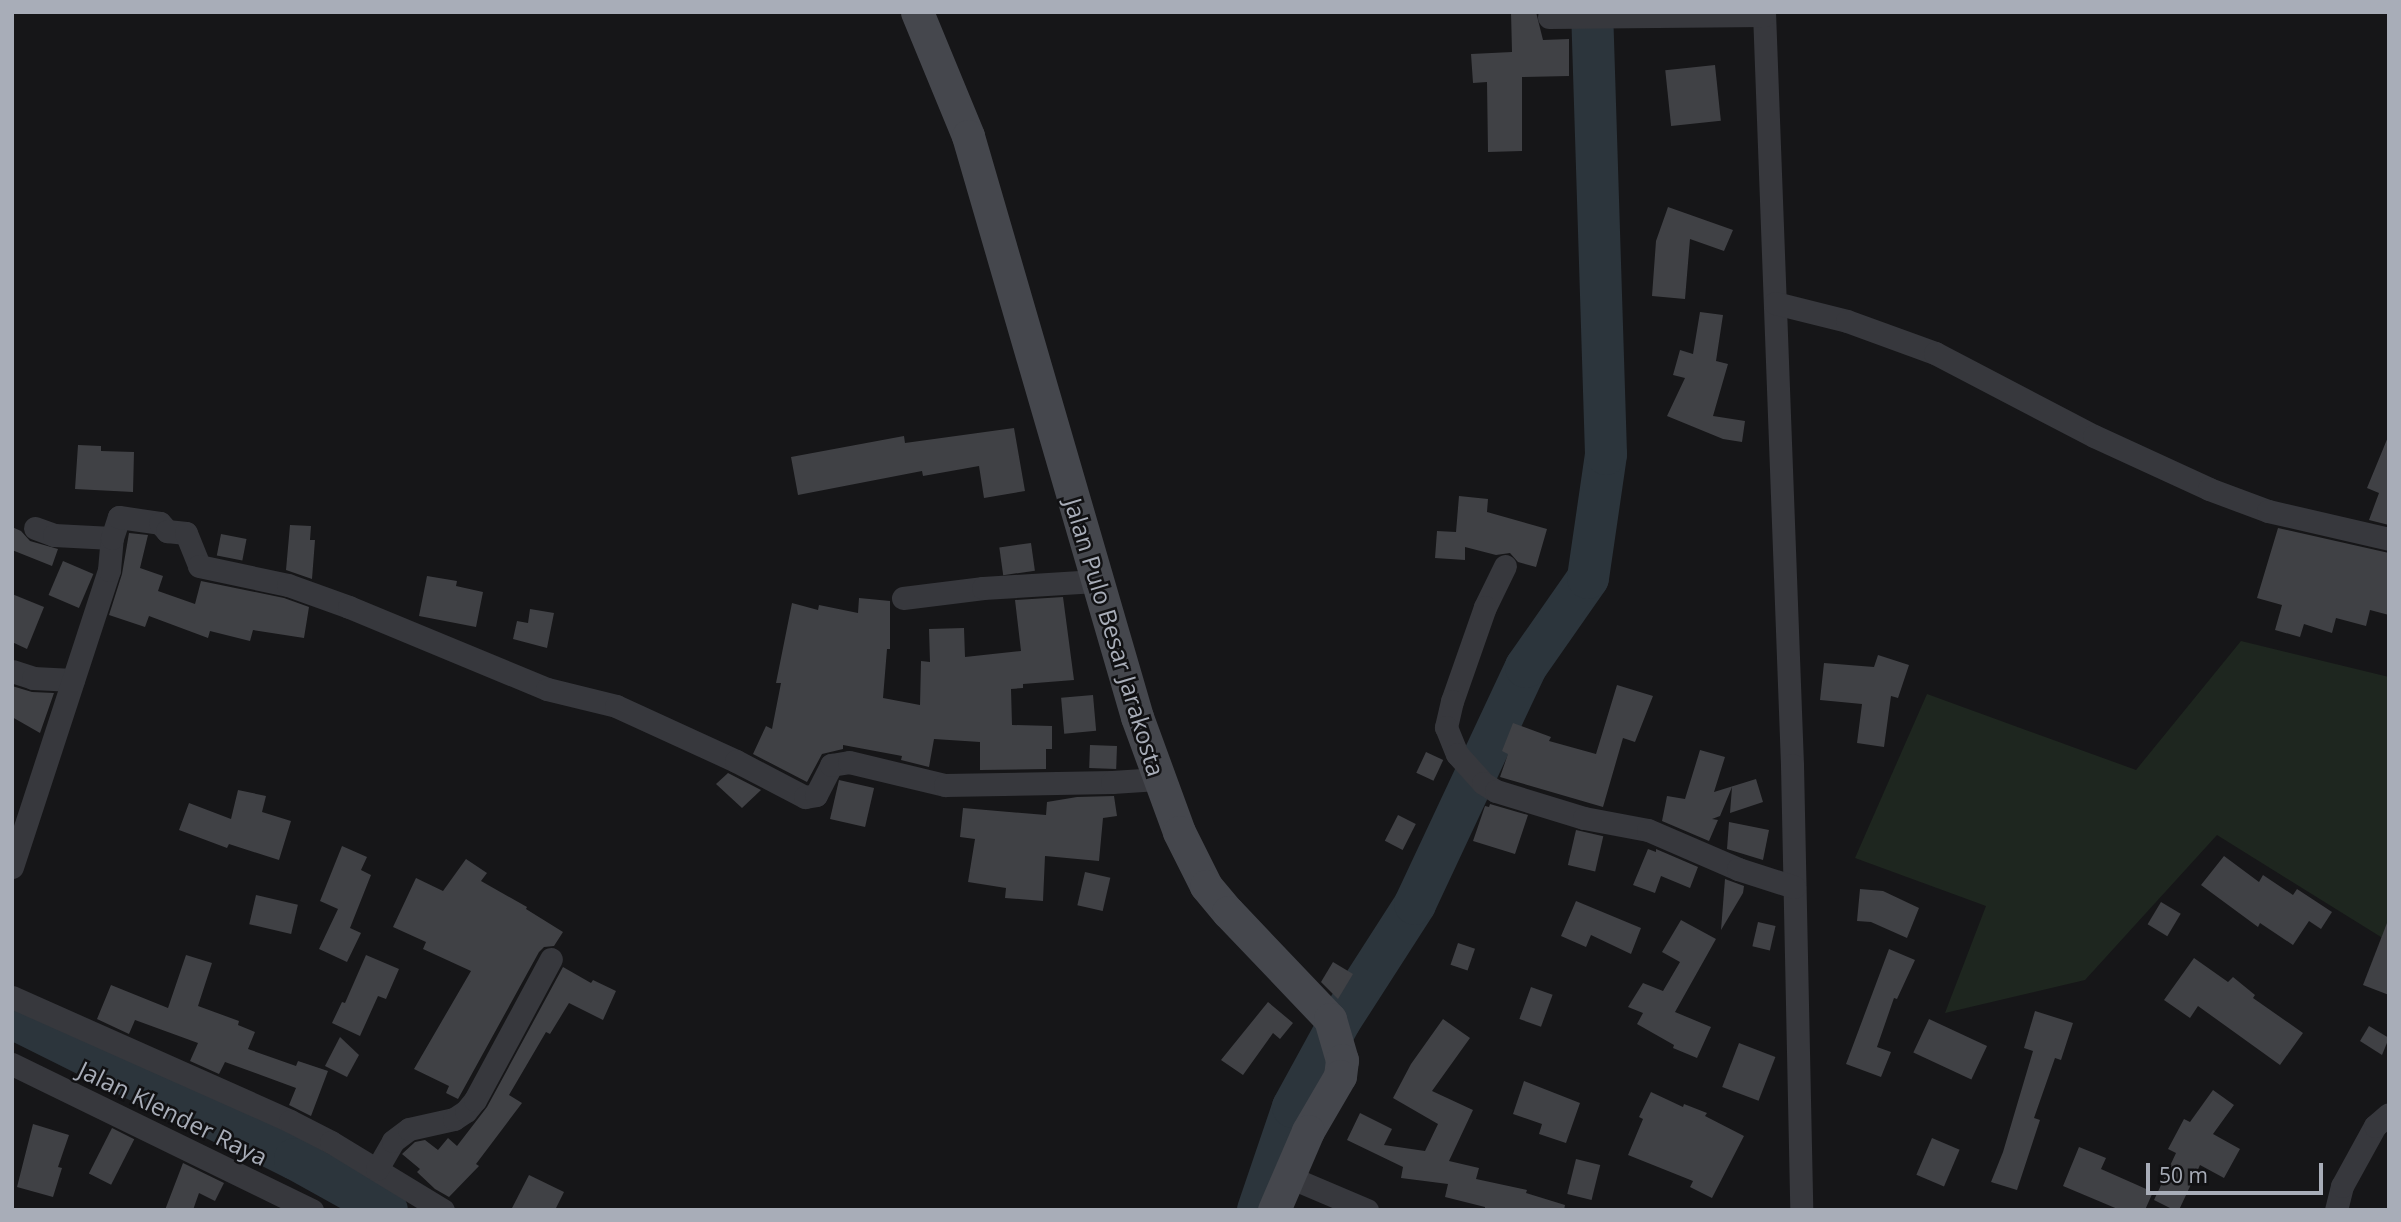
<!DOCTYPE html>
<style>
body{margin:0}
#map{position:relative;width:2401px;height:1222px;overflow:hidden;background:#161618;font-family:"Open Sans",sans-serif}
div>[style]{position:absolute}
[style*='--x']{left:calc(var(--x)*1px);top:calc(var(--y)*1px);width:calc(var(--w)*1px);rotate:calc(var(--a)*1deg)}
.green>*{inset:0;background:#1e261f}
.river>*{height:42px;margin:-21px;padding:0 21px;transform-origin:21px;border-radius:21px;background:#2c353c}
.building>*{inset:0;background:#404145;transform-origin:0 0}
.street>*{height:23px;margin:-11.5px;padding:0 11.5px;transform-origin:11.5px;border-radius:11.5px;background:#37383d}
.secondary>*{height:33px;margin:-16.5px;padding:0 16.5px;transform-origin:16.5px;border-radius:16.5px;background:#45474d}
span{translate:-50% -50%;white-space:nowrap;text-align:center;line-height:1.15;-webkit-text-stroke:5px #111113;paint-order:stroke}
.street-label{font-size:24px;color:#a8adb8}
.frame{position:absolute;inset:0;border:14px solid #a8adb8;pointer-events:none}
.scale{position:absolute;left:2146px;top:1163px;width:177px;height:32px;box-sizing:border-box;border:4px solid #a8adb8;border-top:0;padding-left:9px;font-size:21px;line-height:24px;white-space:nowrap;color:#a8adb8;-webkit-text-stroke:5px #111113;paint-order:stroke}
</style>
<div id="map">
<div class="green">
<i style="clip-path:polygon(2241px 641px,2389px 677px,2389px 942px,2217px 835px,2085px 980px,1945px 1013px,1986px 906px,1855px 858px,1927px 694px,2136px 770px)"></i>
</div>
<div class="river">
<i style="--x:12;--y:1018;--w:316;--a:26.5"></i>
<i style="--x:295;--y:1159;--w:105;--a:29"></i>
<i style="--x:1258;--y:1210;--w:109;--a:-71.2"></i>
<i style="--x:1293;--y:1107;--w:98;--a:-61.3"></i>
<i style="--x:1340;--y:1021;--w:139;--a:-57.3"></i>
<i style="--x:1415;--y:904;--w:262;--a:-64.9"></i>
<i style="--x:1526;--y:667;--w:108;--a:-55.1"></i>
<i style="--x:1588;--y:578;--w:125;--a:-81.7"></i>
<i style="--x:1606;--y:454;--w:442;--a:-91.8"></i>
</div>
<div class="building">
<i style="clip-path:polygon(1511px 12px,1536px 12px,1543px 40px,1569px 39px,1569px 76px,1522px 77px,1522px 151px,1488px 152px,1487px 82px,1473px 83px,1471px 54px,1512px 52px)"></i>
<i style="left:1715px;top:65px;width:56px;height:50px;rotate:84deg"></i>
<i style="clip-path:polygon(1668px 207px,1733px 230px,1724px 251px,1690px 239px,1685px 299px,1652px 296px,1656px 241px)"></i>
<i style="clip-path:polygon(1700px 312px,1723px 315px,1716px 361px,1728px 364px,1713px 416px,1745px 421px,1742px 442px,1723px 439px,1667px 416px,1685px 378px,1673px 375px,1680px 350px,1693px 354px)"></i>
<i style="clip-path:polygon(1014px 428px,1025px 491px,984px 498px,979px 466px,923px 476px,922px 471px,798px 495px,791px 457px,904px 436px,905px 443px)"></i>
<i style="clip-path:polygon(2388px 437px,2389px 437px,2389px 525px,2369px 520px,2379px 493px,2367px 488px)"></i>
<i style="clip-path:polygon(78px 445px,101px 446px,101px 451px,134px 452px,133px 492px,75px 489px)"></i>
<i style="clip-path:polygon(1459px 496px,1488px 499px,1487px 512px,1547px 529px,1536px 567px,1518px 562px,1510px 553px,1496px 555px,1465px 547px,1465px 560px,1435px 558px,1437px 531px,1456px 532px)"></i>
<i style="clip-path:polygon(290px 525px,311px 526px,310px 540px,315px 540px,312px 579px,286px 570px)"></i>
<i style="clip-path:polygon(12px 527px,21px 531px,30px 541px,58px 549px,52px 566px,12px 550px)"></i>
<i style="clip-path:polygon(2278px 528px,2389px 553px,2389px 615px,2370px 610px,2366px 626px,2336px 618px,2332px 633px,2304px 624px,2300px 637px,2275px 630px,2282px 605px,2257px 598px)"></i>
<i style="clip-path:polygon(129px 533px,148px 535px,140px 568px,163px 576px,158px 591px,195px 604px,201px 581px,284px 598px,309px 607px,304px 638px,253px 630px,250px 641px,210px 631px,208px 638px,149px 616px,145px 627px,109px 615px,122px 574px)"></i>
<i style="left:221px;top:534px;width:26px;height:22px;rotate:11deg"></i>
<i style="left:1031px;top:543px;width:28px;height:32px;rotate:82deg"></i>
<i style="left:63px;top:561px;width:33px;height:37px;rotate:23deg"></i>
<i style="clip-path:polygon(427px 576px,457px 581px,456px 586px,483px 592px,476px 627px,419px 616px)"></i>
<i style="clip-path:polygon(12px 594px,44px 607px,27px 649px,12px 642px)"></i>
<i style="clip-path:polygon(1063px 597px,1074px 680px,1023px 684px,1023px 688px,1011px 689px,1012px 725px,1052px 726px,1052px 749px,1046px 749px,1046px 769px,980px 770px,980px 742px,934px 739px,929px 767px,901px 760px,902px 756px,843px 745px,843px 749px,822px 754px,807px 782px,753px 754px,766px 726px,772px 729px,781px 683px,776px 683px,792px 603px,818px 610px,819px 605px,858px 613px,859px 598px,890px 601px,890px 649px,887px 649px,883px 698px,920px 705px,921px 661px,930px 662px,929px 629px,964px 628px,965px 657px,1021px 651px,1015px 600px)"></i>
<i style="clip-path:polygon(530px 609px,554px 613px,547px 648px,513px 639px,517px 621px,528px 623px)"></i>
<i style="clip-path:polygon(1878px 655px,1909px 665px,1898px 698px,1891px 696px,1884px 747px,1857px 743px,1862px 704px,1820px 700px,1824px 663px,1874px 667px)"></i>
<i style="clip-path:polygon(1617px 685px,1653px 696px,1635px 742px,1623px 738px,1603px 807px,1500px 777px,1508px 754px,1502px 751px,1513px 723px,1551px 737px,1549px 741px,1596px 754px)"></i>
<i style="clip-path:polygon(12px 686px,32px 692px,54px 693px,40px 733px,12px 717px)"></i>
<i style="left:1093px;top:695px;width:36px;height:32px;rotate:85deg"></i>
<i style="left:1090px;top:745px;width:27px;height:23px;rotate:2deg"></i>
<i style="clip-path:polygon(1700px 750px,1725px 757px,1714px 792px,1756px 779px,1763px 802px,1730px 813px,1732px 787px,1720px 816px,1712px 819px,1718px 820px,1709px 841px,1662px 821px,1667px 796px,1685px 799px)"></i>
<i style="left:1426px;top:752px;width:19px;height:23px;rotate:25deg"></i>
<i style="clip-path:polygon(728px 773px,761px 790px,742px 808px,716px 784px)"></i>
<i style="left:839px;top:780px;width:36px;height:40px;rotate:13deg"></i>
<i style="clip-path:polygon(238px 790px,266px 796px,262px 812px,291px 821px,279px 860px,229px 844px,227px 848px,179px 830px,189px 803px,231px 819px)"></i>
<i style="clip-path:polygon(1114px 796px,1117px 816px,1103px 818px,1099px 861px,1045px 856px,1043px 901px,1005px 898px,1006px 888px,968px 882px,975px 839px,960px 837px,963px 808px,1046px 815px,1047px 802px,1077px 797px)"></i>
<i style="clip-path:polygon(1490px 804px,1528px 815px,1515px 854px,1473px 841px,1485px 806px,1489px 807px)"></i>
<i style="left:1398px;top:815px;width:20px;height:29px;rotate:27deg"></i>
<i style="clip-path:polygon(1729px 822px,1769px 830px,1763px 860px,1727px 849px)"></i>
<i style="left:1576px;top:830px;width:28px;height:36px;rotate:13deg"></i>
<i style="clip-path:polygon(342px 846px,367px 857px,361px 870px,371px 875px,350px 928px,361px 933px,347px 962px,319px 949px,338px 909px,320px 901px)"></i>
<i style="clip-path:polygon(1648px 849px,1656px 852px,1656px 849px,1698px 867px,1690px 888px,1661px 876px,1655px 893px,1633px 885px)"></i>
<i style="clip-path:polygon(2224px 856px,2259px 882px,2263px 875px,2293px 895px,2297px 889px,2332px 912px,2321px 929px,2309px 921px,2293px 945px,2260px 923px,2258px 927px,2201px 885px)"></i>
<i style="clip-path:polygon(466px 859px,487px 873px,481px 881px,527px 907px,526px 909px,563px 932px,554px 946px,544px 947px,539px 952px,458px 1099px,446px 1093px,449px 1086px,414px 1069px,471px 971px,423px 949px,426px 942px,393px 927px,416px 878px,443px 891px)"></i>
<i style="left:1085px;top:872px;width:26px;height:34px;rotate:13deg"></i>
<i style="clip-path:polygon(1725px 879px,1744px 886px,1743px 893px,1721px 930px)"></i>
<i style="clip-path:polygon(1860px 889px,1883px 891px,1919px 908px,1907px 938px,1871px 922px,1857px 921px)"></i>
<i style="left:256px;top:895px;width:43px;height:30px;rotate:13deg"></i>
<i style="clip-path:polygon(1576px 901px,1641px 928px,1631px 954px,1591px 935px,1586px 947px,1561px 936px)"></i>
<i style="left:2161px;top:902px;width:23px;height:26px;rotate:31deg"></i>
<i style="clip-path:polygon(1681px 920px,1716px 939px,1675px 1012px,1711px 1027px,1697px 1058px,1673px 1048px,1674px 1045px,1637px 1024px,1643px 1013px,1628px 1007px,1643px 983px,1663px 991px,1680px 962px,1662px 952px)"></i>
<i style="left:1758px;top:922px;width:18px;height:25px;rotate:13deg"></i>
<i style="clip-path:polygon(2387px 923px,2389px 923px,2389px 995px,2363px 985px)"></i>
<i style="left:1458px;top:943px;width:18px;height:23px;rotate:19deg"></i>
<i style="clip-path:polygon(1889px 949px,1915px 960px,1897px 999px,1894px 998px,1877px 1047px,1891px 1052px,1881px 1077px,1846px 1064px)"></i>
<i style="clip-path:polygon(186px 955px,212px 963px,198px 1006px,239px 1021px,238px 1025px,255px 1032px,248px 1049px,296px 1066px,298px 1061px,328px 1071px,311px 1116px,289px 1105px,296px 1088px,225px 1062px,219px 1074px,190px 1061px,198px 1043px,135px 1020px,129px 1034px,97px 1019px,111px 985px,168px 1008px)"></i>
<i style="clip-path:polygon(366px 955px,399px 969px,386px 999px,378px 996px,360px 1036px,332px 1023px,342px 1002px,345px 1003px)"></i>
<i style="clip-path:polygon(2194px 958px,2228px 982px,2233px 977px,2255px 995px,2253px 998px,2303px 1033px,2280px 1065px,2198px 1006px,2190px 1018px,2164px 1000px)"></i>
<i style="clip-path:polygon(1333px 962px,1353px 974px,1338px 999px,1321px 982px)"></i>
<i style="clip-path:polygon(563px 967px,591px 983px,593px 980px,616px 991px,603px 1020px,569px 1003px,550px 1034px,546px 1032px,509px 1095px,522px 1103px,476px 1164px,479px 1166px,449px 1197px,435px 1189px,417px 1172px,420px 1169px,402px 1154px,415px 1142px,425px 1140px,438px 1150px,448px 1138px,457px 1146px,487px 1107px)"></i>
<i style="left:1531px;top:987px;width:23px;height:34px;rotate:20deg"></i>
<i style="clip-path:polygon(1268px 1002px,1293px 1023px,1280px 1039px,1273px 1033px,1243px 1075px,1221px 1060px)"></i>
<i style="clip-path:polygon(2035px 1011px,2073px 1023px,2061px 1060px,2055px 1058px,2034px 1118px,2040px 1120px,2017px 1190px,1991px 1182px,2003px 1152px,2033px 1051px,2024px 1048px)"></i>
<i style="clip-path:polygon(1443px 1019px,1470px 1038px,1432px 1091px,1473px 1110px,1449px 1161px,1479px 1168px,1476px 1179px,1527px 1190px,1526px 1193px,1565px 1205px,1564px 1210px,1485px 1210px,1485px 1207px,1445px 1197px,1448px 1184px,1401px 1178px,1403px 1167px,1347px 1140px,1360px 1113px,1392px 1129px,1384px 1145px,1425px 1151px,1438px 1124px,1393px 1098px,1411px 1064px)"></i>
<i style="left:1929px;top:1019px;width:64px;height:37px;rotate:25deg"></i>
<i style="clip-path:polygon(2369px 1026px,2389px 1038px,2382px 1055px,2360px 1041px)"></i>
<i style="clip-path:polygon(340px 1037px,359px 1055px,347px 1077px,325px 1066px)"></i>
<i style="left:1739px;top:1043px;width:39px;height:47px;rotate:21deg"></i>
<i style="clip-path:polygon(1524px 1081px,1580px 1103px,1566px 1143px,1539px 1134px,1542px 1124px,1513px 1114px)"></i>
<i style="clip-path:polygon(2213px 1090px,2234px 1105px,2213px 1134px,2240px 1149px,2224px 1178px,2200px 1165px,2179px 1210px,2174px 1210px,2154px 1200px,2176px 1153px,2168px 1149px,2184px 1119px,2190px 1122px)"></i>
<i style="clip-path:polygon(1651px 1092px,1683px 1107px,1684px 1104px,1707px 1113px,1705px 1116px,1744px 1136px,1712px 1198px,1690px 1187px,1693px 1181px,1628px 1155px,1643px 1119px,1639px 1117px)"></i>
<i style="clip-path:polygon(33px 1124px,69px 1135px,58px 1167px,62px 1168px,53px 1197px,17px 1187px)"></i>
<i style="left:112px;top:1128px;width:25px;height:51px;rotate:27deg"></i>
<i style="left:1932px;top:1138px;width:30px;height:40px;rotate:23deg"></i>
<i style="clip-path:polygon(2079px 1147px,2106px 1158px,2101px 1169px,2153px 1192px,2145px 1210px,2120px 1210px,2063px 1186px)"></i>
<i style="left:1576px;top:1159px;width:25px;height:36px;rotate:14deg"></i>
<i style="clip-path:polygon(183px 1163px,224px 1183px,215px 1201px,199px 1193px,193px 1210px,165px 1210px)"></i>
<i style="clip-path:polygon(529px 1175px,564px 1192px,555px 1210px,511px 1210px)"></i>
</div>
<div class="street">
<i style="--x:1764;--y:12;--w:754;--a:87.87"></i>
<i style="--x:1792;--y:765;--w:445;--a:88.8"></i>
<i style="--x:1549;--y:17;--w:215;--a:-0.5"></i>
<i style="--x:1775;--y:303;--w:74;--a:14"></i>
<i style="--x:1847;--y:321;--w:94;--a:20"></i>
<i style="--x:1935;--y:353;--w:179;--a:27.6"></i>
<i style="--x:2094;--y:436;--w:127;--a:24.7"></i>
<i style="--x:2209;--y:489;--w:63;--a:20.4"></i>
<i style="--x:2268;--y:511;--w:124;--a:13"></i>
<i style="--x:35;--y:528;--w:20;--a:20"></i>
<i style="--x:54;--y:535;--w:58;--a:3"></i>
<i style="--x:1505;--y:566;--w:46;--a:116"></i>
<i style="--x:1485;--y:607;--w:100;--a:109.3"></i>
<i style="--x:1452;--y:701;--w:27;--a:103"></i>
<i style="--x:1446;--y:727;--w:29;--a:68"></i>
<i style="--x:1457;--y:754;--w:39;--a:48"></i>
<i style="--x:1483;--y:783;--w:15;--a:32"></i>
<i style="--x:1496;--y:791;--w:92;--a:17.1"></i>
<i style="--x:1584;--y:818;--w:65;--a:10.6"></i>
<i style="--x:1648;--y:830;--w:98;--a:23.4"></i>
<i style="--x:1738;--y:869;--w:59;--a:17.8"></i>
<i style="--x:903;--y:598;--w:81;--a:-7.1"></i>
<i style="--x:983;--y:588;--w:113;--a:-3.5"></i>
<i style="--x:12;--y:671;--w:22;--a:18"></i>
<i style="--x:33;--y:678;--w:40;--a:2.9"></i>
<i style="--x:12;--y:867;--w:312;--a:-71.9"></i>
<i style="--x:109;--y:570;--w:32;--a:-85"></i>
<i style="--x:112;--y:538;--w:22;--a:-72"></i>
<i style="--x:119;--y:517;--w:41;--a:8.3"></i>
<i style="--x:160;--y:523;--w:11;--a:49"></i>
<i style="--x:167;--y:531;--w:19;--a:6"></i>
<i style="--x:186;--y:533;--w:35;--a:68"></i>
<i style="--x:199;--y:566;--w:91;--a:12.1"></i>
<i style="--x:288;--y:585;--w:65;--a:19.8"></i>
<i style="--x:349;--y:607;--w:214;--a:22.5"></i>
<i style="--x:547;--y:689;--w:71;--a:13.8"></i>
<i style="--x:616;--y:706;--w:132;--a:24.6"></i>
<i style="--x:736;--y:761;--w:78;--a:27.6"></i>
<i style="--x:805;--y:797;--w:11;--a:-10"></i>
<i style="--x:816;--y:795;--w:34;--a:-63"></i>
<i style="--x:831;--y:765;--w:18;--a:-9"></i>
<i style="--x:849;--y:762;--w:99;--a:13.5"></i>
<i style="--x:945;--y:785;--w:167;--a:-1"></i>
<i style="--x:1112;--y:782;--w:46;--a:-3.7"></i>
<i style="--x:12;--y:997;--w:304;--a:24"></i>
<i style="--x:290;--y:1121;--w:46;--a:27.1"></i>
<i style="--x:331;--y:1142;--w:131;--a:31.3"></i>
<i style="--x:12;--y:1064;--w:334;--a:26"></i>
<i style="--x:377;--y:1169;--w:32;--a:-60"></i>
<i style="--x:393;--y:1141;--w:20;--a:-37"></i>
<i style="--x:409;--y:1129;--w:46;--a:-12.5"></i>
<i style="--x:454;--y:1119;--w:14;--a:-34"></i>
<i style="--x:466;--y:1111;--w:14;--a:-51"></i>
<i style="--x:475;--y:1100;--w:160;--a:-61.7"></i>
<i style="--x:1287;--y:1176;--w:87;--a:23"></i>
<i style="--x:2336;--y:1210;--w:25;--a:-76"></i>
<i style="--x:2342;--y:1186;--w:68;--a:-61.2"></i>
<i style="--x:2375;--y:1126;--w:18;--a:-41"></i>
</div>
<div class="secondary">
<i style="--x:917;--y:12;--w:134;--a:67.6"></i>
<i style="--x:968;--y:136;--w:605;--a:73.78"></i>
<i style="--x:1137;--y:717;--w:122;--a:69.9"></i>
<i style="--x:1179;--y:832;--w:60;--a:63.4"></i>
<i style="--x:1206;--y:886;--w:34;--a:50"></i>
<i style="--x:1228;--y:912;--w:148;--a:46.4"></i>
<i style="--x:1330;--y:1019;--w:43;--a:73.7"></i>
<i style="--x:1342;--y:1060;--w:16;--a:97"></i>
<i style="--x:1340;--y:1076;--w:64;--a:120.2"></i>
<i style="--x:1308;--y:1131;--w:86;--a:113.3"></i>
</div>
<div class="street-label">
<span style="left:1115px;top:637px;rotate:73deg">Jalan Pulo Besar Jarakosta</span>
<span style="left:173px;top:1113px;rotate:26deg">Jalan Klender Raya</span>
</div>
<div class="frame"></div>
<div class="scale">50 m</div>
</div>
